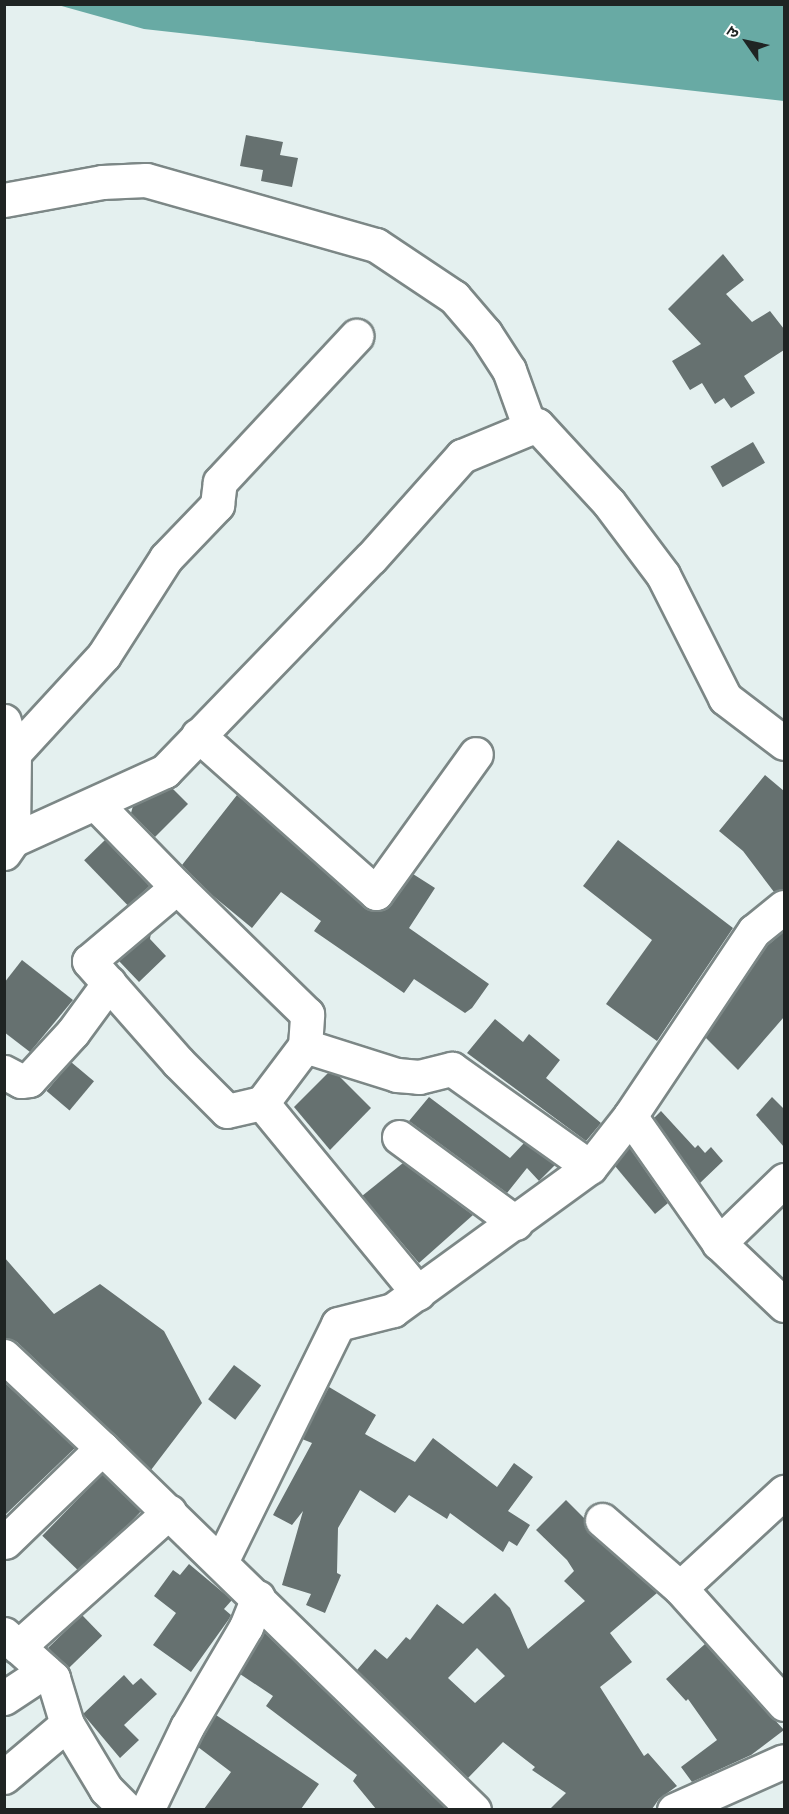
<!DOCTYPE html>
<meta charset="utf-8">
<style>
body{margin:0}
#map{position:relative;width:789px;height:1814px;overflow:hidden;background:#e4f0ef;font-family:"Asap Condensed","Noto Sans Devanagari",sans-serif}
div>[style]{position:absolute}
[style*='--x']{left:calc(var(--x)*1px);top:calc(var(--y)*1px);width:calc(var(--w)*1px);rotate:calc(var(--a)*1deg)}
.water>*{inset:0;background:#68aaa4}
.building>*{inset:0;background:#667170;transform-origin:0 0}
.roads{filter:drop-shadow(2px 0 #7c8786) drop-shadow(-2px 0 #7c8786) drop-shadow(0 2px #7c8786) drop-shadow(0 -2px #7c8786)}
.minor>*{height:33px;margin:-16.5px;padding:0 16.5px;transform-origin:16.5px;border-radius:16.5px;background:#fff}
span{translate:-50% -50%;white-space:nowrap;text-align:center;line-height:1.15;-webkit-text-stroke:6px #fff;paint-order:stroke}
.frame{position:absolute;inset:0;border:6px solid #1f2423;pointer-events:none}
.north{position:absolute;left:717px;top:12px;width:60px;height:60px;-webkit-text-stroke:4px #fff;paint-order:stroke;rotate:304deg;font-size:16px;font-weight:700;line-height:24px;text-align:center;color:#1f2423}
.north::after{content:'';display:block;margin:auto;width:21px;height:27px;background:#1f2423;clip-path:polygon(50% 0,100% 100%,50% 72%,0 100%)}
</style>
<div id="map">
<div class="water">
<i style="clip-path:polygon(58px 5px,784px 5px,784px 101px,144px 29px)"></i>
</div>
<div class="building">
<i style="clip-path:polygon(246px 135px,283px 142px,280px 155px,298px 158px,292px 187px,261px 181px,263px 170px,240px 166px)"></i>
<i style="clip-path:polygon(723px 254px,744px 280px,726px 294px,752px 322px,770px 311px,784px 329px,784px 350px,744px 376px,755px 393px,731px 408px,724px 398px,715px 404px,702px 383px,690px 390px,672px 361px,701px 344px,668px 309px)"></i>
<i style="left:753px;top:442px;width:24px;height:49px;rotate:60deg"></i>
<i style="clip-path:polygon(765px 775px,784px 791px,784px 889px,774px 892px,743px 851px,719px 831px)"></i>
<i style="clip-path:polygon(172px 788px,188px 804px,155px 837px,131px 813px,133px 806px)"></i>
<i style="clip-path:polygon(237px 795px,372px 911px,384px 911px,413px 874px,435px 888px,409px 928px,489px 984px,472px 1008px,465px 1013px,414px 979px,404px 993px,314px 931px,321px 921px,281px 892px,252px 928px,212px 895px,182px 865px)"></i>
<i style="left:105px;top:840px;width:64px;height:29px;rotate:46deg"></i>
<i style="clip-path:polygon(618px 840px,733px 928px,657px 1041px,606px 1004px,652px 940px,583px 886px)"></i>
<i style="clip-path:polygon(784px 931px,784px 1017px,738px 1070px,705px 1037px,767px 946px)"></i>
<i style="clip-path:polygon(151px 933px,150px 939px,166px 956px,139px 982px,119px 961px)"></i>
<i style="clip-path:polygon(22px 960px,73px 1000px,30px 1052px,4px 1032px,4px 983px)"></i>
<i style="clip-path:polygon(495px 1019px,523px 1042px,529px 1034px,560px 1060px,546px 1078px,601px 1123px,586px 1141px,467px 1053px)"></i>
<i style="left:71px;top:1062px;width:30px;height:38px;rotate:40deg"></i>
<i style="clip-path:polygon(328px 1073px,339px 1076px,371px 1108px,330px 1150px,294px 1107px)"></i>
<i style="clip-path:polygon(429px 1097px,510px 1158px,524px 1143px,555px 1165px,539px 1181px,527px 1168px,507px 1193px,409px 1121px)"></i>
<i style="clip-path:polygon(772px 1097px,784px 1109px,784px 1147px,756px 1115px)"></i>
<i style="clip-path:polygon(661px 1111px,695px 1148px,698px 1145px,705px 1153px,711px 1147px,723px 1161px,700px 1183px,654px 1118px)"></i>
<i style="clip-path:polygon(629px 1147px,668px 1203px,655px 1214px,615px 1166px)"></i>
<i style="clip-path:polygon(403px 1163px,473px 1215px,419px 1263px,362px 1196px)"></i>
<i style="clip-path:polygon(4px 1257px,54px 1314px,100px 1284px,164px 1331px,202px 1403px,151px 1470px,17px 1342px,4px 1338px)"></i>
<i style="left:234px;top:1365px;width:34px;height:43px;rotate:37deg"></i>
<i style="clip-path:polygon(4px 1382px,75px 1448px,4px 1516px)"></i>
<i style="clip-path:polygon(329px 1387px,376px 1415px,365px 1434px,415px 1462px,433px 1438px,497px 1487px,514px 1463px,533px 1477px,508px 1511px,530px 1525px,517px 1546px,509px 1541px,503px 1552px,450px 1513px,447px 1519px,409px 1495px,395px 1513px,360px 1490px,338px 1528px,337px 1573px,341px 1575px,325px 1613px,306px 1605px,311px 1594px,282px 1585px,303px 1511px,292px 1525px,273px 1515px,312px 1443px,302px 1439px)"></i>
<i style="left:102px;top:1474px;width:54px;height:86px;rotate:44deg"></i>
<i style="clip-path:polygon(evenodd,566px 1500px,584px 1518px,590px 1534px,657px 1593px,610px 1633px,632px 1662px,600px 1687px,644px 1756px,648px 1753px,677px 1786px,659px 1799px,652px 1809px,550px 1809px,566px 1793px,532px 1770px,535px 1767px,503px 1742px,468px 1778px,357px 1670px,375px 1649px,387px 1659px,406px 1637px,410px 1640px,437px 1604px,463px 1624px,495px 1593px,510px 1608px,528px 1649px,585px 1601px,564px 1581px,574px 1571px,567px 1560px,536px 1530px,566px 1500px,477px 1648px,505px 1676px,475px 1703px,448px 1678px,477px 1648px)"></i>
<i style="clip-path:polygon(189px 1564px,232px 1600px,224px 1609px,231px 1615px,229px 1619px,191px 1672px,153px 1645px,176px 1613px,154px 1596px,173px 1570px,180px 1575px)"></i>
<i style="left:82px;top:1615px;width:29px;height:47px;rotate:46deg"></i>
<i style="clip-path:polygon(264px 1632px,445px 1808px,376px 1809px,353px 1781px,357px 1775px,266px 1706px,273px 1696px,240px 1674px)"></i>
<i style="clip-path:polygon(705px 1644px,784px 1730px,751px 1755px,692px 1782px,681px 1767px,717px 1740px,688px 1699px,686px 1701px,666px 1679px)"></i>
<i style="clip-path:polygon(124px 1675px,133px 1685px,141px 1678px,157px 1694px,124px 1725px,139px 1740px,120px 1758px,83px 1714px)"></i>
<i style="clip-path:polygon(216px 1715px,319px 1784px,301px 1809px,204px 1809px,231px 1772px,198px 1747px)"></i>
</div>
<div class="roads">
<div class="minor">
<i style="--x:4;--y:200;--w:100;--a:-10.4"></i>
<i style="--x:102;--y:182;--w:44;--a:-2.6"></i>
<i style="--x:146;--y:180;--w:239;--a:15.8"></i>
<i style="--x:376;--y:245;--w:94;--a:33.7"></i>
<i style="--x:454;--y:297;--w:48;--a:49.3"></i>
<i style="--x:485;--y:333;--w:44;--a:57"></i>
<i style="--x:509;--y:370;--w:62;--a:70.1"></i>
<i style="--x:4;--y:721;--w:34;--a:73"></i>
<i style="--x:14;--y:753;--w:87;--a:90.7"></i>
<i style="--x:198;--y:735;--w:238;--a:41.6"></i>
<i style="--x:376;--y:893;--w:171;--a:-54.3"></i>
<i style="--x:14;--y:753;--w:133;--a:-47.4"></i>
<i style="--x:104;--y:655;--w:115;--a:-57.4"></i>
<i style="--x:166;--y:558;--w:74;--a:-46.1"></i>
<i style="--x:217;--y:505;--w:23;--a:-83"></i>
<i style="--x:220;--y:482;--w:200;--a:-47"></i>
<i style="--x:96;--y:804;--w:116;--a:45.7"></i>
<i style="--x:4;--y:853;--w:16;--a:-55"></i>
<i style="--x:13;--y:840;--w:167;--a:-24.4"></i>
<i style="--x:165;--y:771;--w:296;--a:-46"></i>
<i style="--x:371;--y:558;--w:137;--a:-48.3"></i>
<i style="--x:462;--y:456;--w:81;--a:-22.5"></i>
<i style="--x:537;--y:425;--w:106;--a:47.3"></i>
<i style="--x:609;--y:503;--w:90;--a:53.1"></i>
<i style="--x:663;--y:575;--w:138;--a:63.2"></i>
<i style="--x:725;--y:698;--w:74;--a:37.3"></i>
<i style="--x:305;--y:1046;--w:96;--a:17.5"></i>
<i style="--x:397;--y:1075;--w:22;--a:5"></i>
<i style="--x:419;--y:1077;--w:34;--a:-14"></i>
<i style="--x:452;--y:1069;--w:169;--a:35.4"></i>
<i style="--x:4;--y:1072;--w:19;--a:28"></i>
<i style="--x:21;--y:1081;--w:8;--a:-7"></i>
<i style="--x:29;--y:1080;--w:65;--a:-47.5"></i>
<i style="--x:73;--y:1032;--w:61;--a:-53.7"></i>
<i style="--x:262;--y:1103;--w:71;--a:-53"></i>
<i style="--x:305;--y:1046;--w:32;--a:-86"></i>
<i style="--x:307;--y:1014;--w:182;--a:-135.7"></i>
<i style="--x:177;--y:887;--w:115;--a:139.9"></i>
<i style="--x:89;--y:961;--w:135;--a:48.6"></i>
<i style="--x:178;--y:1062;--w:69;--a:45"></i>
<i style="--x:227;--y:1111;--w:36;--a:-13"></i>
<i style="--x:262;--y:1103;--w:246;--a:50.6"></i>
<i style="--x:630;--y:1116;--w:155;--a:55"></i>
<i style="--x:399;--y:1137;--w:145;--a:36.3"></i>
<i style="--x:784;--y:1180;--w:91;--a:135.9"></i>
<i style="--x:719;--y:1243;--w:90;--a:43.6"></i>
<i style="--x:4;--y:1356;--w:134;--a:43.2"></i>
<i style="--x:602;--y:1520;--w:103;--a:41.1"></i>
<i style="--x:680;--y:1588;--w:156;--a:48.1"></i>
<i style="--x:5;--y:1542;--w:135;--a:-44.1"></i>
<i style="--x:102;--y:1448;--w:519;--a:44.22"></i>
<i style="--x:221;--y:1562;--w:265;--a:-63.8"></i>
<i style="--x:338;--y:1324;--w:57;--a:-14.3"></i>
<i style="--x:393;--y:1310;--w:243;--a:-36"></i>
<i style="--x:590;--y:1167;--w:65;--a:-51.9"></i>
<i style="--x:630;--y:1116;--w:223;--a:-56.2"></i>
<i style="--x:754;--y:931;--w:38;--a:-39"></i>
<i style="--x:680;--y:1588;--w:142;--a:-42.7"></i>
<i style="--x:4;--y:1634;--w:66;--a:41.9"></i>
<i style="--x:53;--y:1678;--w:48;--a:73.1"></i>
<i style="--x:67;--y:1724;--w:76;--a:59"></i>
<i style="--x:106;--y:1789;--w:30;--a:45"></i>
<i style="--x:18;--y:1647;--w:203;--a:-41.8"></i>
<i style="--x:4;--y:1698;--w:49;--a:-33.4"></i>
<i style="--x:4;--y:1777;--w:82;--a:-40.1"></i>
<i style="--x:147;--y:1810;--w:92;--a:-64.3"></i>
<i style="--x:187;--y:1727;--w:116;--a:-59.5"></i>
<i style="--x:246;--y:1627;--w:32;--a:-68"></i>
<i style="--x:674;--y:1810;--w:120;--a:-24"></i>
</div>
</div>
<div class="frame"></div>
<div class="north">उ</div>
</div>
